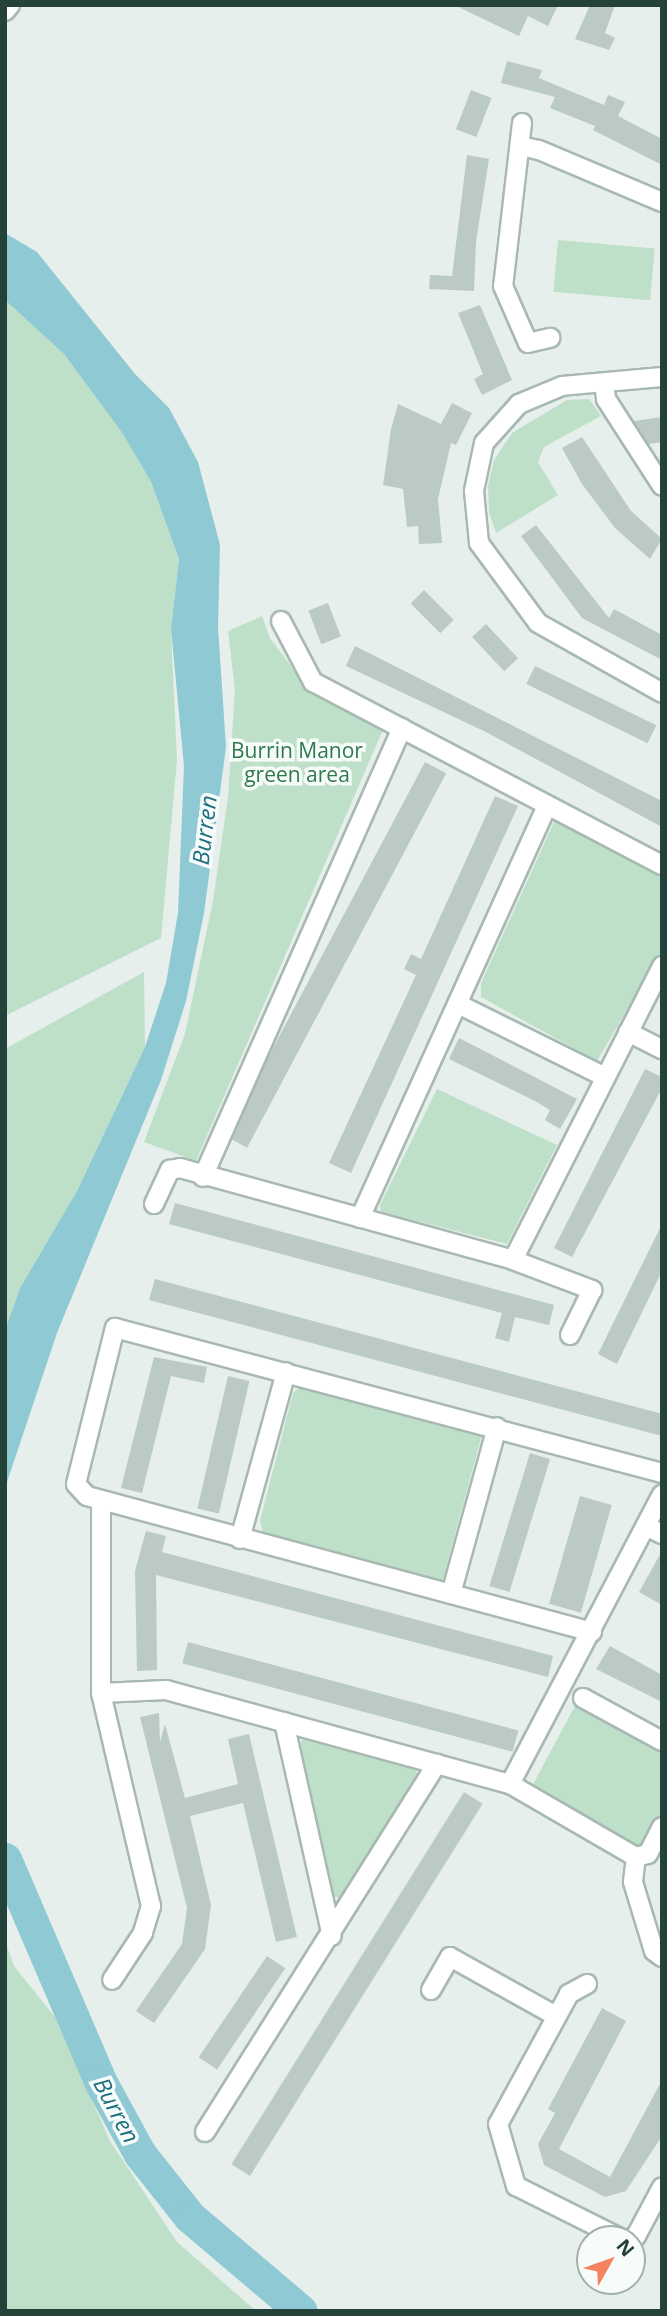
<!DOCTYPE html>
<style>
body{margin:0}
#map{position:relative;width:667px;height:2316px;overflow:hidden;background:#e6efeb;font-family:"Open Sans",sans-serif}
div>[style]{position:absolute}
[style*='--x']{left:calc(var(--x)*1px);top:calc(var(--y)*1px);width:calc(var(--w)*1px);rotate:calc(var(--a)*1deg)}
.green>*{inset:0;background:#bfe0c8;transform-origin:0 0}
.water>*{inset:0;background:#8ec9d4}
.river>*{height:33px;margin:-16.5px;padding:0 16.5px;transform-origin:16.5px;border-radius:16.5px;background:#8ec9d4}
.building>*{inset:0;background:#bbcac4;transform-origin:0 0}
.roads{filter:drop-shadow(2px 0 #a8b8b2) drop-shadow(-2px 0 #a8b8b2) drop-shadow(0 2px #a8b8b2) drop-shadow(0 -2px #a8b8b2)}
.minor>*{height:18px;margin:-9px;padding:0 9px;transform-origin:9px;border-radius:9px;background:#fff}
span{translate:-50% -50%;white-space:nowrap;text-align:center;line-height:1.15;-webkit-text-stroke:7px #f7fbf9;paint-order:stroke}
.park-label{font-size:21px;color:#2d7a4b}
.water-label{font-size:23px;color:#1c6f80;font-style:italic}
.frame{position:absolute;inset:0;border:7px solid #24423a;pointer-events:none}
.north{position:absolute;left:576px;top:2225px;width:70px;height:70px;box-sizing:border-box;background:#f7fbf9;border:2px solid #a3b1ad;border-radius:50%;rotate:50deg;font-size:19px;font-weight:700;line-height:28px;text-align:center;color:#24423a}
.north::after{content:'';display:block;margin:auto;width:24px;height:32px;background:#f4845f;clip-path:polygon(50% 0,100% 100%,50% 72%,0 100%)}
</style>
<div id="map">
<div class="green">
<i style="left:558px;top:240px;width:97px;height:52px;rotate:5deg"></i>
<i style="clip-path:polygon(5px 300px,64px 354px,123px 434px,151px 482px,179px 559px,171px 629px,177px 760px,161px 938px,5px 1016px)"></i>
<i style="clip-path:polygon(589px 399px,601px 416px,544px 447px,538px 462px,558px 495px,496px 533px,489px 512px,488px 486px,494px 460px,512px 433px,567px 400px)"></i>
<i style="clip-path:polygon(262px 616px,270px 638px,312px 694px,383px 730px,196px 1161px,144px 1142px,185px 1034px,213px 901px,228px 797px,235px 690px,228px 631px)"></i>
<i style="clip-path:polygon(562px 818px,662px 872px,662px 950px,597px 1061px,481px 997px,481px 983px,554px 822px)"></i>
<i style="clip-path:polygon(144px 972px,145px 1047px,77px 1191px,20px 1288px,5px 1330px,5px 1049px)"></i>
<i style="clip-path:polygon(437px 1089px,557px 1145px,507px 1244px,381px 1212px,380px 1205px)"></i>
<i style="clip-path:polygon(300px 1387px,482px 1434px,443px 1579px,437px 1581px,263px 1532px,260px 1521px,293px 1393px)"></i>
<i style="clip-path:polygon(576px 1704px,662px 1752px,662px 1809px,657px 1827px,642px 1846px,635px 1846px,530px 1790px)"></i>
<i style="clip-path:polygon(304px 1739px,414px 1769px,419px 1775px,343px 1900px,334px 1896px,296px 1746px)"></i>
<i style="clip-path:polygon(5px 1941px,14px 1966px,55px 2017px,110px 2141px,177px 2242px,256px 2311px,5px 2311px)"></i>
</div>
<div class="water">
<i style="clip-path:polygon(5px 233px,37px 252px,135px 374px,169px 408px,198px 462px,220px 545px,218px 627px,226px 747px,204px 913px,186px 1001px,161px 1080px,57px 1333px,5px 1488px,5px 1330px,20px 1288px,77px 1191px,145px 1047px,166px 983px,178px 913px,184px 766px,171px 629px,179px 559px,151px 482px,123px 434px,64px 354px,5px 300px)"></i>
</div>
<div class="river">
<i style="--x:5;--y:1859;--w:241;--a:66.8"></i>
<i style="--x:100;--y:2081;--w:83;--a:61.3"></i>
<i style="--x:140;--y:2154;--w:80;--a:51.6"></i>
<i style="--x:190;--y:2217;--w:145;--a:40.3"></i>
</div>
<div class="building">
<i style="clip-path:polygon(454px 5px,558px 5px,548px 26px,528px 16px,519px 36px)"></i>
<i style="clip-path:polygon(590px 5px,615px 5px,605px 33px,615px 38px,609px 50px,575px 39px)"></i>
<i style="clip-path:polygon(507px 61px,542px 70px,539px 78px,604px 105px,608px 95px,625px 102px,618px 116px,662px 139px,662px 165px,593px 130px,595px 126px,550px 108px,555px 97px,501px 83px)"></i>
<i style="left:471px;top:90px;width:22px;height:42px;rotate:21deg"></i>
<i style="clip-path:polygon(467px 155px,489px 159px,476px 242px,474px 291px,429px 289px,430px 275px,452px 276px)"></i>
<i style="clip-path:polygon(480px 305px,512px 380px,482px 395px,474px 379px,483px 374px,458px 313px)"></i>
<i style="clip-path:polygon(452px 403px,472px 413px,456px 445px,451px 443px,438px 499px,442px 543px,419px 544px,418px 526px,407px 527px,403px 489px,383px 485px,391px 429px,398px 404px,441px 424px)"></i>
<i style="clip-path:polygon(662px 417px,662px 442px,648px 444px,634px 421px)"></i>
<i style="clip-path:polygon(582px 437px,631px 511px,662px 539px,650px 559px,615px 528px,582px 484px,562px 448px)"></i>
<i style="clip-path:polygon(536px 525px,609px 618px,614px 609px,662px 635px,662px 660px,582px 618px,521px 536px)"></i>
<i style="left:424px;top:590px;width:42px;height:19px;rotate:45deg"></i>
<i style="left:328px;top:603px;width:36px;height:21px;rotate:69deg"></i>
<i style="left:486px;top:624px;width:47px;height:19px;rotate:47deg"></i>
<i style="clip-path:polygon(355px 646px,662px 801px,662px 827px,486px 732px,346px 666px)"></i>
<i style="left:535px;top:666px;width:135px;height:20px;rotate:26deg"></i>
<i style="left:425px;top:762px;width:24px;height:424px;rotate:28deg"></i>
<i style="clip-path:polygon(495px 796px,518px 806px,351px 1173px,329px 1163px,416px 975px,404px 969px,411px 954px,421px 959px)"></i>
<i style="clip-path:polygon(459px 1038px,577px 1099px,560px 1129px,545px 1120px,550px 1110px,535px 1101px,449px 1059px)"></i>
<i style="clip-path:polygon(645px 1069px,662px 1077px,662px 1088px,572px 1257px,554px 1248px)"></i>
<i style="clip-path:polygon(175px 1203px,554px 1305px,549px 1325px,515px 1317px,509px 1342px,495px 1338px,502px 1313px,169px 1224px)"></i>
<i style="clip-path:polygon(662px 1224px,662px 1271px,617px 1364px,598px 1354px)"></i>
<i style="clip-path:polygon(155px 1279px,655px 1412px,662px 1414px,662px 1436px,149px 1300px)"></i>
<i style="clip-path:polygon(154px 1357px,207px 1367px,204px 1383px,171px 1376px,142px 1493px,121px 1488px)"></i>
<i style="left:228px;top:1376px;width:22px;height:136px;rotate:13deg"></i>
<i style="left:530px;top:1453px;width:21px;height:139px;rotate:17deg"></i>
<i style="left:580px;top:1496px;width:33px;height:112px;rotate:16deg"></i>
<i style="clip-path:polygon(146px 1531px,166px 1536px,162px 1552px,553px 1656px,548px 1677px,156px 1575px,157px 1670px,137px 1671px,135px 1571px)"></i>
<i style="clip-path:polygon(662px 1551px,662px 1605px,639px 1592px)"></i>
<i style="left:188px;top:1642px;width:342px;height:22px;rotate:15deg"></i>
<i style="clip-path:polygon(610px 1646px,662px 1675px,662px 1702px,596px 1669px)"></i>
<i style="clip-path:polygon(159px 1713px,160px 1742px,165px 1724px,185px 1798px,238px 1784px,228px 1739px,249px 1734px,297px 1937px,276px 1942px,243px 1803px,190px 1816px,211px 1905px,205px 1949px,154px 2023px,136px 2011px,182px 1944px,187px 1908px,140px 1717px)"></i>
<i style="left:464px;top:1792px;width:22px;height:439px;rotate:32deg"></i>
<i style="left:267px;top:1956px;width:22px;height:122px;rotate:34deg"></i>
<i style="clip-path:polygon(602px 2008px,626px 2021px,559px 2149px,610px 2177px,662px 2080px,662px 2136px,626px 2191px,605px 2197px,544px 2165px,538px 2144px,555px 2113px,548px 2109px)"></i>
</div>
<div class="roads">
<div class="minor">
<i style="--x:5;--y:11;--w:8;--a:-50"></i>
<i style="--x:522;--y:123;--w:164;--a:96.6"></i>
<i style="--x:503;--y:286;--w:62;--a:66.3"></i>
<i style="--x:528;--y:343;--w:23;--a:-13"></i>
<i style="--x:520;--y:146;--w:19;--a:12"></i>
<i style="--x:539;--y:150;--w:134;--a:22.9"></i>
<i style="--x:662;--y:377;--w:100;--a:174.9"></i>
<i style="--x:562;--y:386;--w:47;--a:157.3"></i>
<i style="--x:519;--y:404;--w:52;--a:131.9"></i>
<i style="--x:484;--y:443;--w:49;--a:101.8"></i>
<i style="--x:474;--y:491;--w:52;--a:84.5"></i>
<i style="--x:479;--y:543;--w:99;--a:53.6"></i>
<i style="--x:538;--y:623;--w:142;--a:29.4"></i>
<i style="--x:604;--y:384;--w:15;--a:82"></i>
<i style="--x:606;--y:399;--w:103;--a:57.2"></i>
<i style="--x:281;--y:621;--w:69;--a:62.3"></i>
<i style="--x:313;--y:682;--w:394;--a:27.7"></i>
<i style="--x:458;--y:1004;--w:164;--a:26.4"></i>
<i style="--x:628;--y:1032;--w:38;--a:27"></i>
<i style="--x:203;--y:1177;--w:491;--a:-66.1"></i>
<i style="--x:154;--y:1204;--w:38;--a:-65"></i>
<i style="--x:170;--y:1170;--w:10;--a:-11"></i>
<i style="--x:180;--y:1168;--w:345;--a:15.4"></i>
<i style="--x:513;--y:1260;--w:85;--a:20.8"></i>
<i style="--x:592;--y:1290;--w:50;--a:116.1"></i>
<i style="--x:360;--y:1218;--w:453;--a:-65.6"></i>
<i style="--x:513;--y:1260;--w:330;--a:-63.1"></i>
<i style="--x:101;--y:1500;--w:193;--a:90"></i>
<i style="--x:101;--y:1693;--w:65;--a:-2.6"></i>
<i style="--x:166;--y:1690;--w:357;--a:15.3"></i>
<i style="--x:510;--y:1784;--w:146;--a:30.1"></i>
<i style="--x:636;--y:1857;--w:12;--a:-14"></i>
<i style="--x:648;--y:1854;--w:30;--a:-63"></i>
<i style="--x:646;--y:1526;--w:18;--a:27"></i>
<i style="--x:240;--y:1539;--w:173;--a:-74.6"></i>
<i style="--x:451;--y:1594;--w:173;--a:-74.6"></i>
<i style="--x:592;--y:1632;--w:523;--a:-164.93"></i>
<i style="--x:87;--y:1496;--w:16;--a:-133"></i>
<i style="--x:76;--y:1484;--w:161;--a:-76"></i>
<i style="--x:115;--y:1328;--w:566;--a:14.85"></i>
<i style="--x:101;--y:1693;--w:219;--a:76.8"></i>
<i style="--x:151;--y:1906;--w:28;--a:107"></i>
<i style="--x:143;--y:1933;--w:56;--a:123.4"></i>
<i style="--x:583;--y:1698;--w:90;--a:28.6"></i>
<i style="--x:284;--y:1722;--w:219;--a:77.4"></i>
<i style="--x:510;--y:1784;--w:327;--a:-62.3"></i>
<i style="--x:636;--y:1857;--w:25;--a:97"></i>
<i style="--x:633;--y:1882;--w:72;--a:73.1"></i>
<i style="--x:654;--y:1951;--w:10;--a:37"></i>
<i style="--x:587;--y:1984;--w:21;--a:151"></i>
<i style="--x:569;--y:1994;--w:148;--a:118.6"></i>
<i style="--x:498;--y:2124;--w:65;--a:73.8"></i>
<i style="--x:516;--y:2186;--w:119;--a:26.6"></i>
<i style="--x:431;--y:1990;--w:38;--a:-60"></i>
<i style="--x:450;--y:1957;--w:121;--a:29.1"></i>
<i style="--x:205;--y:2132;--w:435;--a:-57.8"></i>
<i style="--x:630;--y:2239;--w:7;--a:-27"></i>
<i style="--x:636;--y:2236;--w:55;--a:-62"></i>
</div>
</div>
<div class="park-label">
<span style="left:297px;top:762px">Burrin Manor<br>green area</span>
</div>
<div class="water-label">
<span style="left:204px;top:830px;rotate:-83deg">Burren</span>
<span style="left:117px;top:2110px;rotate:62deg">Burren</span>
</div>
<div class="frame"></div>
<div class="north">N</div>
</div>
